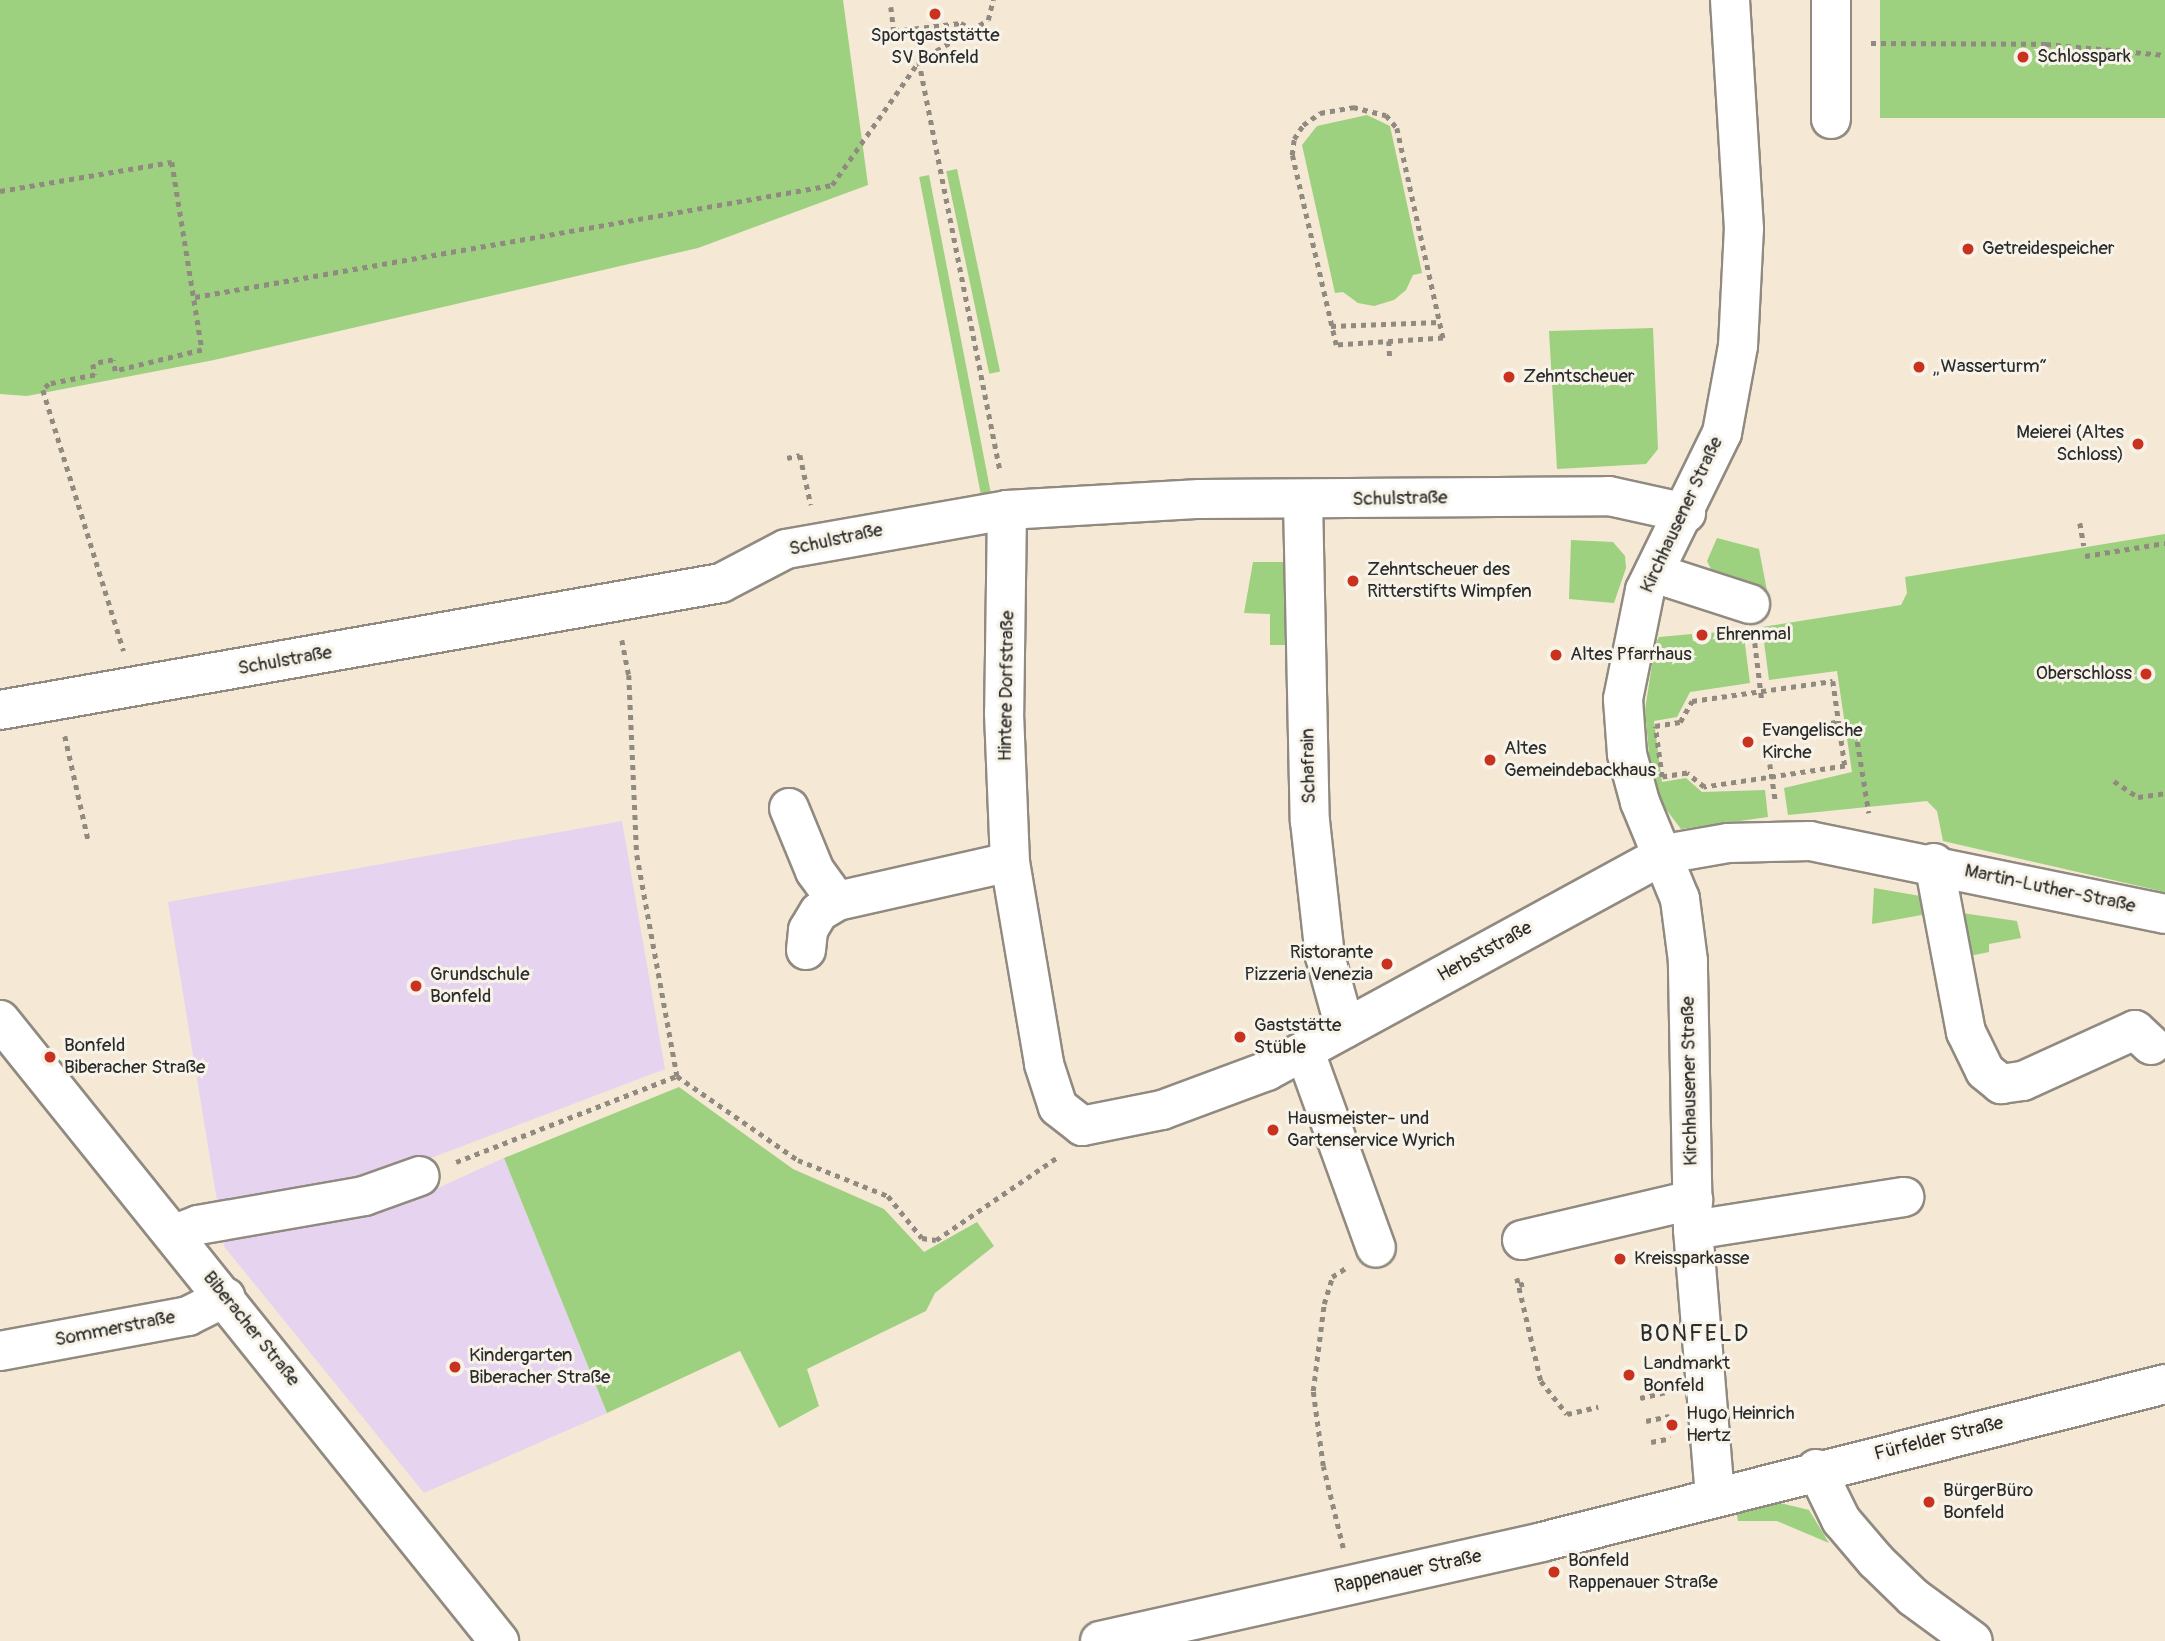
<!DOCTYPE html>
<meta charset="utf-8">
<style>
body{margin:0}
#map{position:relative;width:2165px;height:1641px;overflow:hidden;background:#f5e8d4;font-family:Pangolin,sans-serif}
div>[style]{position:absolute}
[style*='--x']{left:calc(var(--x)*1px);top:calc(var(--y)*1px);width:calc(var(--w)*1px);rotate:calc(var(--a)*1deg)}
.built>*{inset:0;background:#e6d3f0}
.green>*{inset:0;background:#9dd07f;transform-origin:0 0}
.path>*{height:4.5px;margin-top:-2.25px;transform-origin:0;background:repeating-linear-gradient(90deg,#908a80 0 5px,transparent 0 10px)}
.roads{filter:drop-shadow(2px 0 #908a80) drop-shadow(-2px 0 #908a80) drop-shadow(0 2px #908a80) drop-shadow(0 -2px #908a80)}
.minor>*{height:38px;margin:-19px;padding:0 19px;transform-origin:19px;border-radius:19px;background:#fff}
.dots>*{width:19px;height:19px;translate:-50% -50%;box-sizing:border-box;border:4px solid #f7f3e8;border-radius:50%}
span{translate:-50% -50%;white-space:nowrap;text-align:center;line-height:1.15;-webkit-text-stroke:6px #f7f3e8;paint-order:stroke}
.poi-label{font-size:19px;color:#2b2b2b}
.left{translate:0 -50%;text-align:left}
.right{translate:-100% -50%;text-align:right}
.street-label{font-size:19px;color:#2b2b2b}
.quarter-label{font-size:23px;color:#2b2b2b;letter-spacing:2px}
</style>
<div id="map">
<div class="built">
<i style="clip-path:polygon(622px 821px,665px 1069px,373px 1180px,218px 1207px,168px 902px)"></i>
<i style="clip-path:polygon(504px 1158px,607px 1413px,424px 1493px,223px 1245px,227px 1239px,387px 1211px)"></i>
</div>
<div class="green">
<i style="clip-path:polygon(0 0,843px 0,868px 185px,698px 248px,214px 360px,27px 396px,0 394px)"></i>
<i style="left:1880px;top:0;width:285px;height:118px"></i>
<i style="clip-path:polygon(1367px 115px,1390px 126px,1422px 273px,1413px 275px,1406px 290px,1394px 300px,1374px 306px,1358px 303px,1343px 292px,1335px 293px,1302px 145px,1317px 126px)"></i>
<i style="left:957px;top:169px;width:207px;height:11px;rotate:78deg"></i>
<i style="left:929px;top:175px;width:335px;height:10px;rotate:79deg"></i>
<i style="clip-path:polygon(1653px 328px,1658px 449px,1646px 464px,1557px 469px,1549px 331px)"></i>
<i style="clip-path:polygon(2165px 534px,2165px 892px,1943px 841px,1937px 811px,1927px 801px,1788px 815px,1784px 788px,1852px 772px,1837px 671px,1769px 680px,1762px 627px,1901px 605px,1907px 593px,1905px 577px)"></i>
<i style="clip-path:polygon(1717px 538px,1759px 549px,1768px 596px,1750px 596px,1711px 569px,1707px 561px)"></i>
<i style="clip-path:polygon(1571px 540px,1613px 542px,1625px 556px,1626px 568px,1614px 603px,1569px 599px)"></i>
<i style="clip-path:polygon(1253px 562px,1284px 562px,1285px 645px,1270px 645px,1270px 614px,1244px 613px)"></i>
<i style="clip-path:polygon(1743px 629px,1750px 683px,1690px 692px,1677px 717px,1654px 721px,1662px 782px,1686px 778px,1702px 792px,1765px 790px,1768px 817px,1681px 829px,1659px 800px,1651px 777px,1645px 710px,1655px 645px,1659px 637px,1692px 634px,1693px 641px,1710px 639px,1710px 633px)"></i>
<i style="clip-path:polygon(1874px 888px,1926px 897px,1927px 914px,1872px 924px)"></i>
<i style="clip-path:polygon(1955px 912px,2017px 921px,2021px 938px,1989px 944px,1989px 952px,1960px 958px)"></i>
<i style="clip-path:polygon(679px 1087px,793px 1169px,884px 1209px,924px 1252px,977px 1222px,994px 1246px,935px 1293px,926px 1311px,807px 1369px,819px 1406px,779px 1428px,740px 1351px,607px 1413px,504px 1158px)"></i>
<i style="clip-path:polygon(1776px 1502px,1809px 1510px,1829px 1543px,1777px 1521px,1738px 1521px,1736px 1508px)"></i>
</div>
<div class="path">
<i style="--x:891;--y:7;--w:24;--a:83"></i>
<i style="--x:894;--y:31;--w:67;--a:-6.8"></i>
<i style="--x:961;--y:23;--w:13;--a:32"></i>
<i style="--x:1871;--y:43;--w:175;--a:0.3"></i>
<i style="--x:2046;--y:44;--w:120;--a:5.3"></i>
<i style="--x:919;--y:61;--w:418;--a:78.8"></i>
<i style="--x:1353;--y:107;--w:34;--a:14"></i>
<i style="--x:1386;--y:115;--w:17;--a:50"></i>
<i style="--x:1397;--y:128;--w:215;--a:77.6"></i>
<i style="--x:1443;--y:338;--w:107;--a:176.3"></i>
<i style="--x:1336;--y:345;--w:195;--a:-103"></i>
<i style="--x:1292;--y:155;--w:16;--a:-83"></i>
<i style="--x:1294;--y:139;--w:17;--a:-57"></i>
<i style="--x:1303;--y:125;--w:21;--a:-35"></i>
<i style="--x:1320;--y:113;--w:34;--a:-10"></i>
<i style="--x:0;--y:191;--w:174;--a:-9.6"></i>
<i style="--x:172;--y:162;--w:190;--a:80.9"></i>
<i style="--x:202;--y:350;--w:89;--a:166.4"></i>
<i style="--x:115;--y:371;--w:11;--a:-100"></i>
<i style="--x:113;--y:360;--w:20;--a:169"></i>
<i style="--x:93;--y:364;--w:11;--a:80"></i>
<i style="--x:95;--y:375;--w:47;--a:168.9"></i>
<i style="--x:49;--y:384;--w:8;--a:135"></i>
<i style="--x:43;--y:390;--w:273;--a:72.8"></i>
<i style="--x:195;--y:297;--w:647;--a:-9.97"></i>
<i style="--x:832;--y:185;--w:151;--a:-54.9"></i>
<i style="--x:919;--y:61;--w:80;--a:-30.7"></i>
<i style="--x:988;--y:20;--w:21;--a:-76"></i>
<i style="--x:1331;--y:326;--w:109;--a:-2.1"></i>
<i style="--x:1389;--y:341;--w:19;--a:87"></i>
<i style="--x:787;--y:458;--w:13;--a:-13"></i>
<i style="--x:800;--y:455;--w:51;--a:77.6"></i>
<i style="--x:2080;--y:523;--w:23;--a:80"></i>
<i style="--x:2085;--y:556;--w:81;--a:-9.2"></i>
<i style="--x:622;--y:640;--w:36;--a:79"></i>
<i style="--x:629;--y:675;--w:180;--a:87.5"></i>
<i style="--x:637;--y:855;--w:225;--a:79.7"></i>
<i style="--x:1755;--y:643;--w:58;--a:83.1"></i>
<i style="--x:1833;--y:681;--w:86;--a:82"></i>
<i style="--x:1845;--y:766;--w:143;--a:171.5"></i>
<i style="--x:1704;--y:787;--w:22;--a:-141"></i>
<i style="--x:1687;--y:773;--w:25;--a:171"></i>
<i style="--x:1662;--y:777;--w:51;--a:-97.8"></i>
<i style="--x:1655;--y:726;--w:25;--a:-9"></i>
<i style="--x:1680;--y:722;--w:24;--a:-60"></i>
<i style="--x:1692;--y:701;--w:142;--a:-8.1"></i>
<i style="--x:1831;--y:723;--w:8;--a:-14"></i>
<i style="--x:1841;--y:734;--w:15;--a:-8"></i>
<i style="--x:1856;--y:732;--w:82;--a:80.9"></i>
<i style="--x:65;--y:736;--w:106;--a:77.4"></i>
<i style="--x:1770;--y:764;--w:40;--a:81.5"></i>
<i style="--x:2114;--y:781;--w:29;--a:34"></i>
<i style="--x:2138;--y:797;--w:27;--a:-8"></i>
<i style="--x:456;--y:1162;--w:237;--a:-21.3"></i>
<i style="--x:677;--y:1076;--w:147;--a:34.8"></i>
<i style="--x:798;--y:1160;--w:97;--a:21.8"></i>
<i style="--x:888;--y:1196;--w:54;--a:51"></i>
<i style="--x:922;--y:1238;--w:14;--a:8"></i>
<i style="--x:936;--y:1240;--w:149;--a:-34.3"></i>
<i style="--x:1517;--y:1278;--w:106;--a:76.9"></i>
<i style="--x:1541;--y:1381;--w:42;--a:51.8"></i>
<i style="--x:1567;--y:1414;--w:32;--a:-13"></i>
<i style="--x:1519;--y:1285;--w:7;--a:-16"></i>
<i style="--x:1640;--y:1398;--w:28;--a:-13"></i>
<i style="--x:1646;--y:1421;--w:24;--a:-12"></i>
<i style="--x:1651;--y:1442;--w:20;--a:-11"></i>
<i style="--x:1343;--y:1548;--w:84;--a:-103.7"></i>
<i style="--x:1323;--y:1466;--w:76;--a:-97.6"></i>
<i style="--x:1313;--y:1391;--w:88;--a:-82.8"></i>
<i style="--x:1324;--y:1304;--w:28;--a:-73"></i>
<i style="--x:1332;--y:1277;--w:17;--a:-33"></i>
</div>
<div class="roads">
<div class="minor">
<i style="--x:1831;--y:119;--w:119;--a:-90"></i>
<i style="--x:1303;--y:500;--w:321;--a:88.8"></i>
<i style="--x:1310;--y:821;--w:136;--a:83.7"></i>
<i style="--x:1325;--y:956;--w:75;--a:74.5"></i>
<i style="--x:1007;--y:510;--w:203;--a:90.8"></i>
<i style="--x:1004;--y:713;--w:149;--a:87.7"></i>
<i style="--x:1010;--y:862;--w:205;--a:80.4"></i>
<i style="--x:1044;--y:1064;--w:45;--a:72"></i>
<i style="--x:1058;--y:1107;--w:31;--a:38"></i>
<i style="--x:1082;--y:1126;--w:82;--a:-11.3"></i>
<i style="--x:1162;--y:1110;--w:112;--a:-20.4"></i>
<i style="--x:1267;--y:1071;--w:453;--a:-28.6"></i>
<i style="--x:1665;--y:854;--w:64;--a:-9.9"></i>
<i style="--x:1728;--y:843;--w:82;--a:-1.4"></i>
<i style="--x:1810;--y:841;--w:362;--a:11.6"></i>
<i style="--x:1654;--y:573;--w:101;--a:17.9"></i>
<i style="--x:0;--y:710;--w:732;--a:-9.99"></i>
<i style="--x:721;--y:583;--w:73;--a:-27.6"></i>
<i style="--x:786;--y:549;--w:224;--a:-10"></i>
<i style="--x:1007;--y:510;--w:193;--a:-3.3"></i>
<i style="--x:1200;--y:499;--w:409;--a:-0.4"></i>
<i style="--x:1609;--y:496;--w:79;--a:12.4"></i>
<i style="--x:789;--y:808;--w:68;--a:67.6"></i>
<i style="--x:815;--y:871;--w:37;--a:54"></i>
<i style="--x:1934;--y:863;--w:172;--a:79.3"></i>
<i style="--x:1966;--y:1032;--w:43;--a:64"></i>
<i style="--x:1985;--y:1071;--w:21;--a:39"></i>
<i style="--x:2001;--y:1084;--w:22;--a:-8"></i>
<i style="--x:2023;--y:1081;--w:123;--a:-24.5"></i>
<i style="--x:2135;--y:1030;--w:22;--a:43"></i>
<i style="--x:806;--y:950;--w:20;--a:-84"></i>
<i style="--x:808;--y:930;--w:21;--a:-59"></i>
<i style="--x:819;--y:912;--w:21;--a:-31"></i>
<i style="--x:837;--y:901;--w:177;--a:-12.7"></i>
<i style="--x:0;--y:1020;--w:797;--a:51.22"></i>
<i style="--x:1305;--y:1052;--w:208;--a:70.1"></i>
<i style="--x:1693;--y:1230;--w:214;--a:-8.9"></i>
<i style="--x:175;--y:1234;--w:25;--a:-21"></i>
<i style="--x:198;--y:1225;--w:169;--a:-9.9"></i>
<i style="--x:364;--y:1196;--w:59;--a:-19.7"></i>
<i style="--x:1522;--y:1240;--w:176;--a:-13.2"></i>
<i style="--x:0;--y:1351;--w:191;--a:-10.5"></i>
<i style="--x:188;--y:1316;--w:42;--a:-26.6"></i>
<i style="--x:1816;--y:1469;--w:57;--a:63.9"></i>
<i style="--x:1841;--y:1520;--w:54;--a:49.5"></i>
<i style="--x:1876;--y:1561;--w:52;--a:44.2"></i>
<i style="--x:1913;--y:1597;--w:74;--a:36.3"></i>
<i style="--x:1715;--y:1497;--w:268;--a:-94.7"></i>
<i style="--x:1693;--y:1230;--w:269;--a:-91.1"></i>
<i style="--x:1688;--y:961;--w:63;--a:-97.4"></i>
<i style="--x:1680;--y:899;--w:105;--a:-112.4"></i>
<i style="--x:1640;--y:802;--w:50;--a:-105.2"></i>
<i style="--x:1627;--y:754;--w:55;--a:-94.2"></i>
<i style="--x:1623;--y:699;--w:111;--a:-78.6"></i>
<i style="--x:1645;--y:590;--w:175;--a:-63.9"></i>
<i style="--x:1722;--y:433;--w:88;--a:-79.6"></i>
<i style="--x:1738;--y:346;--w:117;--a:-87.1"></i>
<i style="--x:1744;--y:229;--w:229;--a:-93.5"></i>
<i style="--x:1100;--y:1641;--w:453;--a:-12.6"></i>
<i style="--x:1542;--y:1542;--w:643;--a:-14.23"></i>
</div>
</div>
<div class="dots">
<i style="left:935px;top:14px;background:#c8321e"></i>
<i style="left:2023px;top:57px;background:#c8321e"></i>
<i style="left:1968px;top:249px;background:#c8321e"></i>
<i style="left:1919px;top:367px;background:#c8321e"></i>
<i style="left:1509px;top:377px;background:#c8321e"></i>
<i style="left:2138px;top:444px;background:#c8321e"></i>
<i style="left:1353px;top:581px;background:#c8321e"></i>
<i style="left:1702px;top:635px;background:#c8321e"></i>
<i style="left:1556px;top:655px;background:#c8321e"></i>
<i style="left:2146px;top:674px;background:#c8321e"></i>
<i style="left:1748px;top:742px;background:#c8321e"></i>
<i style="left:1490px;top:760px;background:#c8321e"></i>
<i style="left:1387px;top:964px;background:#c8321e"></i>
<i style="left:416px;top:986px;background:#c8321e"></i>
<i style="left:1240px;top:1037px;background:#c8321e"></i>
<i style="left:50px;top:1057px;background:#c8321e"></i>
<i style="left:1273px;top:1130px;background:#c8321e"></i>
<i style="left:1620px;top:1259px;background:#c8321e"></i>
<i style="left:455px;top:1367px;background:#c8321e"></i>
<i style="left:1629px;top:1375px;background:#c8321e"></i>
<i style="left:1672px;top:1425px;background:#c8321e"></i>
<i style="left:1929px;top:1502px;background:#c8321e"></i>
<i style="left:1554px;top:1572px;background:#c8321e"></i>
</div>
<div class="poi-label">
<span style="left:935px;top:47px">Sportgaststätte<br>SV Bonfeld</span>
<span class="left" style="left:2037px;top:57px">Schlosspark</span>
<span class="left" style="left:1982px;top:249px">Getreidespeicher</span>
<span class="left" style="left:1933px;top:367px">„Wasserturm“</span>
<span class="left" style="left:1523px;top:377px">Zehntscheuer</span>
<span class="right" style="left:2124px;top:444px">Meierei (Altes<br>Schloss)</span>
<span class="left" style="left:1367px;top:581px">Zehntscheuer des<br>Ritterstifts Wimpfen</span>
<span class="left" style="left:1716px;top:635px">Ehrenmal</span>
<span class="left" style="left:1570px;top:655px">Altes Pfarrhaus</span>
<span class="right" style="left:2132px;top:674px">Oberschloss</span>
<span class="left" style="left:1762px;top:742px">Evangelische<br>Kirche</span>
<span class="left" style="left:1504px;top:760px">Altes<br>Gemeindebackhaus</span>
<span class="right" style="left:1373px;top:964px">Ristorante<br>Pizzeria Venezia</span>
<span class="left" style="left:430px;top:986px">Grundschule<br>Bonfeld</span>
<span class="left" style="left:1254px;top:1037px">Gaststätte<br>Stüble</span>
<span class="left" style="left:64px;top:1057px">Bonfeld<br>Biberacher Straße</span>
<span class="left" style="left:1287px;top:1130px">Hausmeister- und<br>Gartenservice Wyrich</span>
<span class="left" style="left:1634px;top:1259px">Kreissparkasse</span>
<span class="left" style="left:469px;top:1367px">Kindergarten<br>Biberacher Straße</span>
<span class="left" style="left:1643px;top:1375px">Landmarkt<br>Bonfeld</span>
<span class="left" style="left:1686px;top:1425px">Hugo Heinrich<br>Hertz</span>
<span class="left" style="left:1943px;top:1502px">BürgerBüro<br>Bonfeld</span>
<span class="left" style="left:1568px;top:1572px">Bonfeld<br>Rappenauer Straße</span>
</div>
<div class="street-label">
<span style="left:1400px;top:499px;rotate:-1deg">Schulstraße</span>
<span style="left:1682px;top:515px;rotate:-65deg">Kirchhausener Straße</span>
<span style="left:836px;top:540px;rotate:-12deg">Schulstraße</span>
<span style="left:285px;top:661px;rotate:-10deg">Schulstraße</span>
<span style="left:1007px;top:686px;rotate:-89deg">Hintere Dorfstraße</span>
<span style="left:1309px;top:766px;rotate:-91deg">Schafrain</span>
<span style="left:2050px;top:889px;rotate:12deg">Martin-Luther-Straße</span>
<span style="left:1485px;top:952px;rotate:-29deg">Herbststraße</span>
<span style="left:1690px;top:1081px;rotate:-91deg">Kirchhausener Straße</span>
<span style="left:115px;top:1329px;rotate:-11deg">Sommerstraße</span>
<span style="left:251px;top:1329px;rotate:51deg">Biberacher Straße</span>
<span style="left:1939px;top:1439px;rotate:-14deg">Fürfelder Straße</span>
<span style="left:1408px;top:1572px;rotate:-12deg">Rappenauer Straße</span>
</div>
<div class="quarter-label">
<span style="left:1695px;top:1334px">BONFELD</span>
</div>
</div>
